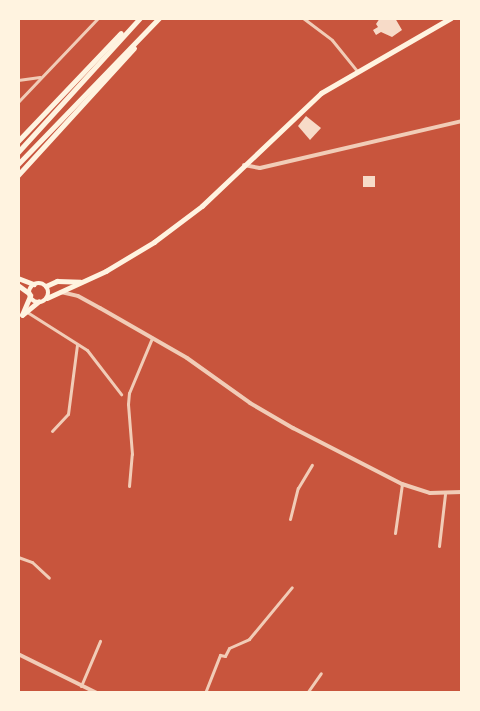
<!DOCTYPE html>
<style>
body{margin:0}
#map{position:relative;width:480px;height:711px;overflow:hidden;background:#c8553d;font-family:Commissioner,sans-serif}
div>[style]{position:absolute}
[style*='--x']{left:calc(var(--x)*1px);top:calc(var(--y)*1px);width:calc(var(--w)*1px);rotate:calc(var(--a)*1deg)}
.building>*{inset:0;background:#f7dbc8;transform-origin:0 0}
.minor>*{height:3px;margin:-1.5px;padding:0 1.5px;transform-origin:1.5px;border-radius:1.5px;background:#f1ccb7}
.tertiary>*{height:4px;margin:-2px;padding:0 2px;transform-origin:2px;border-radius:2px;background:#f1ccb7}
.secondary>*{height:4.5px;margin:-2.25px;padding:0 2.25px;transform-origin:2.25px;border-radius:2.25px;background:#fff3e0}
.secondary>.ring{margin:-2.25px;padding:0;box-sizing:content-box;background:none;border:4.5px solid #fff3e0;border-radius:50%}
.trunk>*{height:5px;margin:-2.5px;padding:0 2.5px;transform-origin:2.5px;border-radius:2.5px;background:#fff3e0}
span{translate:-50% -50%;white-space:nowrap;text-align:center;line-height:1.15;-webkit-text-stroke:4.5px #fff3e0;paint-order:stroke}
.frame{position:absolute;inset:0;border:20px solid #fff3e0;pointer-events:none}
</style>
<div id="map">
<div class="building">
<i style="clip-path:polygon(380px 18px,395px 18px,402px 30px,392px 37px,381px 32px,376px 35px,373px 30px,378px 27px,376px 24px)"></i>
<i style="clip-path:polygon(306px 116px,321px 128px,310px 140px,298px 126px)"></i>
<i style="left:363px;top:176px;width:12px;height:11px"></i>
</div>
<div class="minor">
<i style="--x:303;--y:18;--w:36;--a:37"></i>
<i style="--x:332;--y:40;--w:40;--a:51"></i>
<i style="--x:18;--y:80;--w:22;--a:-8"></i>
<i style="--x:18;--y:102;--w:116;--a:-46.4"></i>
<i style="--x:27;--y:312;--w:71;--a:32.3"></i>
<i style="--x:87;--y:350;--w:56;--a:52.3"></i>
<i style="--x:52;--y:431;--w:23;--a:-47"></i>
<i style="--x:68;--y:414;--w:70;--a:-82.6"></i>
<i style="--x:129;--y:486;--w:32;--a:-85"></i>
<i style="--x:132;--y:454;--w:50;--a:-94.6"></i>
<i style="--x:128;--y:404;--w:11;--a:-85"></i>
<i style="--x:129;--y:393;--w:60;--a:-67.3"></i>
<i style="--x:290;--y:519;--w:32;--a:-76"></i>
<i style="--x:298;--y:488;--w:27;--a:-59"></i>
<i style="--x:395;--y:533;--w:49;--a:-81.9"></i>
<i style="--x:439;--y:546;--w:52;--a:-83.4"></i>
<i style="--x:18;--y:557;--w:15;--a:20"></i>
<i style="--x:32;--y:562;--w:23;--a:43"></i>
<i style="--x:81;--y:686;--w:49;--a:-67.1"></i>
<i style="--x:205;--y:693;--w:41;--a:-68.5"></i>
<i style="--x:220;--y:655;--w:5;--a:11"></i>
<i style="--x:225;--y:656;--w:9;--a:-63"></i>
<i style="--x:229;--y:648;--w:22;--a:-24"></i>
<i style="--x:249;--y:639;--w:67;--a:-50.4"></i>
<i style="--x:307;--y:693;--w:24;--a:-55"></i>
</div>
<div class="tertiary">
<i style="--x:244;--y:165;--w:16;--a:11"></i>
<i style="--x:260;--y:168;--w:207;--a:-13.1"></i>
<i style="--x:61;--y:292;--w:17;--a:13"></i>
<i style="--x:78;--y:296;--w:25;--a:29"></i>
<i style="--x:100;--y:308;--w:100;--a:29.9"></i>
<i style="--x:187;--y:358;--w:77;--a:35.5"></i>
<i style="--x:250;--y:403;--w:50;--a:30.2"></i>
<i style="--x:293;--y:428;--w:123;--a:27.2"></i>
<i style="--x:402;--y:484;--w:29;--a:18"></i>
<i style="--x:430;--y:493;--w:32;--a:-2"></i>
<i style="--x:18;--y:654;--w:88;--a:26.3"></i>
</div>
<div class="secondary">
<i style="--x:18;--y:278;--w:17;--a:21"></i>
<i class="ring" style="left:29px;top:283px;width:15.5px;height:15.5px"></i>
<i style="--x:18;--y:285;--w:14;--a:36"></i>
<i style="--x:46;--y:286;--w:12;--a:-24"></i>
<i style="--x:57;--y:281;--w:23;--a:2"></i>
<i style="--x:47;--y:298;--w:65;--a:-24.6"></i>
<i style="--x:106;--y:271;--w:56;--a:-31.1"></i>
<i style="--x:154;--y:242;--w:60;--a:-36.9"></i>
<i style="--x:202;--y:206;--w:164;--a:-43.5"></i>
<i style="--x:321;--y:93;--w:150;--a:-30"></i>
<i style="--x:22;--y:315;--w:21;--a:-67"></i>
<i style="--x:22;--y:315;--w:21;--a:-39"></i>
</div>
<div class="trunk">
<i style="--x:18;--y:141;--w:149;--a:-46.4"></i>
<i style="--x:18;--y:152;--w:181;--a:-47.7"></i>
<i style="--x:18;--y:164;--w:203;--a:-46"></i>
<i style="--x:18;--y:175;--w:172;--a:-47.6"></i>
</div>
<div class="frame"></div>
</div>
